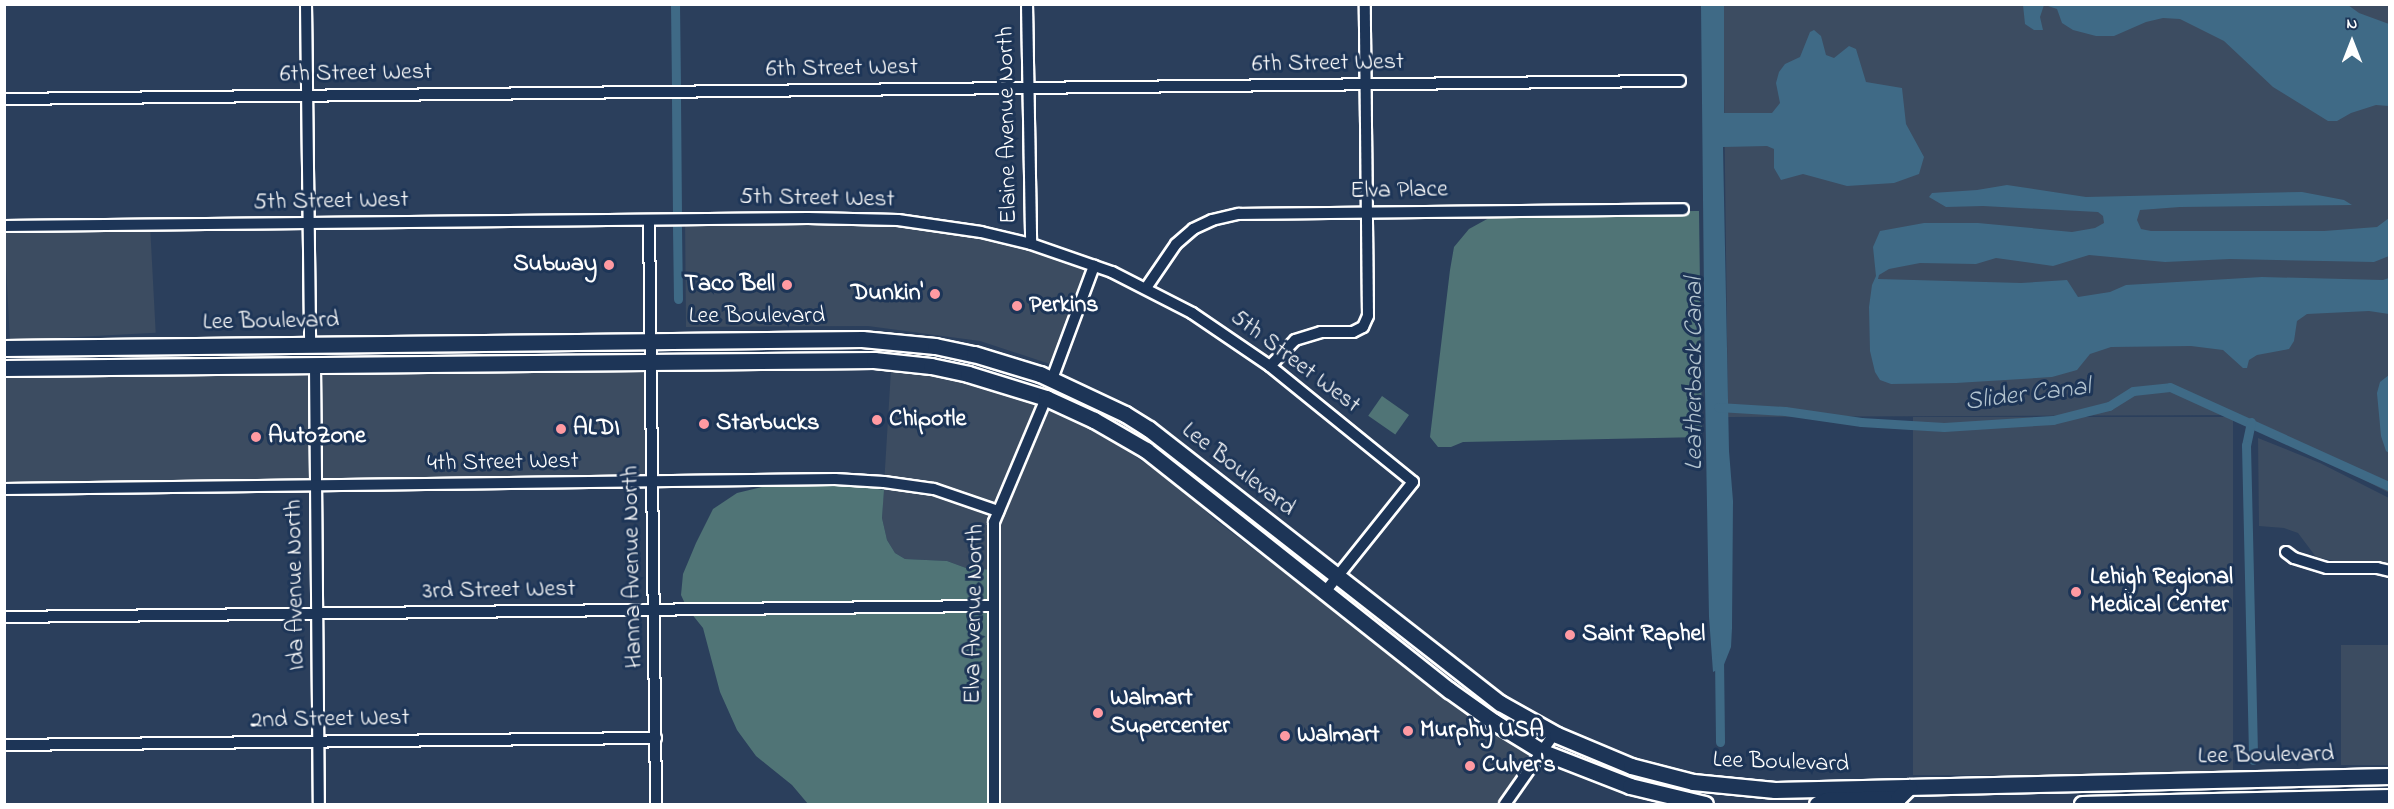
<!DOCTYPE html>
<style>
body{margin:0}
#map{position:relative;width:2394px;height:809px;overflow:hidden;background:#2b3f5c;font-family:"Indie Flower",sans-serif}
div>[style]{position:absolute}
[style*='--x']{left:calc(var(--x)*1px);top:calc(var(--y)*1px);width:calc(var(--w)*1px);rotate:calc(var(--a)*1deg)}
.built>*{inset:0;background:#3c4c61;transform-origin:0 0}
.green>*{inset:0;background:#507476;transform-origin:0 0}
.water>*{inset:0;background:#3f6a86}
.canal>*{height:9px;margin:-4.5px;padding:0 4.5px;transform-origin:4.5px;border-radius:4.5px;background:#3f6a86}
.roads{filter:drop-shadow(2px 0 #fff) drop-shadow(-2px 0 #fff) drop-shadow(0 2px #fff) drop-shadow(0 -2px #fff)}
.street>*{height:10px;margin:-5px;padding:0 5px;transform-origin:5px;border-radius:5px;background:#1d3557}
.secondary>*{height:15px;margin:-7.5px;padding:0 7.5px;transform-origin:7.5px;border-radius:7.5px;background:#1d3557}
.dots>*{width:16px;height:16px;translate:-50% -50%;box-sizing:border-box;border:3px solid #1d3557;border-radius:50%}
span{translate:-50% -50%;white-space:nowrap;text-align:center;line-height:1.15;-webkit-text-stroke:6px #1d3557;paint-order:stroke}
.street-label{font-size:24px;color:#fff}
.poi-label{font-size:24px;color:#fff;font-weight:700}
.right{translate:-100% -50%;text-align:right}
.left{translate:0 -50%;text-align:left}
.water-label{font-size:26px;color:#b2c3cf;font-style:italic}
.frame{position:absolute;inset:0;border:6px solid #fff;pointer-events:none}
.north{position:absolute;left:2322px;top:12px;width:60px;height:60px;-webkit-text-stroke:4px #1d3557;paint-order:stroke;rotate:0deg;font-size:16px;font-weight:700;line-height:24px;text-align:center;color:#fff}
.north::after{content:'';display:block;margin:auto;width:21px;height:27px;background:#fff;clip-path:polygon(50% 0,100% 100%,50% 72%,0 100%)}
</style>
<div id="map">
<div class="built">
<i style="clip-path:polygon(1723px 5px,2389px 5px,2389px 493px,2241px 415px,1728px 417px)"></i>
<i style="clip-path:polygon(685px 216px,932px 220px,1046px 248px,1095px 270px,1053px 365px,980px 341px,868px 326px,686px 327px)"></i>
<i style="left:150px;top:224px;width:109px;height:146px;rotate:87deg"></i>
<i style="clip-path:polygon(891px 370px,918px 372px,987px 385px,1058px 411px,1104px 435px,1184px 490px,1214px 519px,1483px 724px,1540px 761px,1502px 804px,993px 804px,966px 568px,947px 561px,905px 559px,895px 553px,887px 540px,882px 518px)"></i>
<i style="left:658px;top:371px;width:116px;height:654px;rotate:90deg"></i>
<i style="left:1913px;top:417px;width:320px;height:358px"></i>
<i style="clip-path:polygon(2258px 438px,2320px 463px,2389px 498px,2389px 573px,2316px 557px,2298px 533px,2284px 528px,2259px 526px)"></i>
<i style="left:2389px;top:645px;width:120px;height:48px;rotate:90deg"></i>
</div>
<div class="green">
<i style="clip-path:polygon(1699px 211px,1702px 437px,1463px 442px,1451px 447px,1438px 447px,1430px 437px,1450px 270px,1454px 247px,1469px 229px,1498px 213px,1515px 212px)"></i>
<i style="left:1382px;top:396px;width:33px;height:24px;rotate:35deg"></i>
<i style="clip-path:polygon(846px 484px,884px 490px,882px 518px,887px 540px,895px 553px,905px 559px,947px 561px,966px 568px,992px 570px,993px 804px,808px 804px,792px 785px,756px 756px,737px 730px,720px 692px,703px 628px,687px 608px,681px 595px,683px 574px,696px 543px,713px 509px,737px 493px,766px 486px)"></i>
</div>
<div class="water">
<i style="clip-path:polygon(1701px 5px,1724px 5px,1724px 113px,1772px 113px,1780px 103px,1776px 83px,1779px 72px,1785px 64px,1800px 57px,1810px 32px,1814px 30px,1821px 36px,1826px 55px,1834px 58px,1849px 46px,1856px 49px,1866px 82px,1902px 88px,1906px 124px,1924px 157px,1919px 174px,1894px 183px,1847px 186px,1803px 174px,1781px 180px,1774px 168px,1774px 149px,1767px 146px,1723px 147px,1729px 451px,1733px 501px,1732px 628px,1731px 647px,1723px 667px,1713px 672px,1709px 617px,1705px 391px)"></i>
<i style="clip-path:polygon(2023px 5px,2044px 5px,2040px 17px,2043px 30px,2034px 30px,2025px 24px)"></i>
<i style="clip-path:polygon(2045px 5px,2348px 5px,2359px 13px,2389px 24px,2389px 106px,2376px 105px,2351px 113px,2337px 121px,2328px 121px,2273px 87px,2224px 41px,2180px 19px,2163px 18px,2146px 22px,2114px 36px,2096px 36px,2073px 30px,2062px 23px,2057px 9px)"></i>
<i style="clip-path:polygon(2007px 185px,2086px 197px,2302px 192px,2344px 200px,2352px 205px,2180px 207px,2140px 210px,2137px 220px,2141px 229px,2151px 231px,2324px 231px,2377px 227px,2389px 218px,2389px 256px,2374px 262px,2230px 259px,2165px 262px,2089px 255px,2053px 266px,1996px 258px,1976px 264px,1920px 263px,1889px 269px,1879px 275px,1878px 279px,2021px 283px,2067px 280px,2078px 297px,2110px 292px,2126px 285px,2262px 277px,2383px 280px,2389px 278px,2389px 314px,2369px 311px,2307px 314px,2297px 321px,2294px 341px,2289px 349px,2257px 355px,2249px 360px,2247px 368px,2243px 368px,2223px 350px,2191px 346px,2111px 347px,2090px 354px,2077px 370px,2052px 377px,1956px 383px,1891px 384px,1880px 380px,1875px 372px,1870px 351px,1869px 307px,1872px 285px,1876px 276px,1873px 247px,1880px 231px,1924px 223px,1978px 223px,2072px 232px,2095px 228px,2104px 223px,2103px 216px,2098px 212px,1983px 206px,1946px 207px,1929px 197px,1932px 193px,1977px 190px)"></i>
<i style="clip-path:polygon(2389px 375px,2389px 453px,2386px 451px,2381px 436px,2377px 393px,2380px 382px)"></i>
</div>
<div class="canal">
<i style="--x:675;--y:4;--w:80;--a:89.3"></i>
<i style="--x:676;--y:99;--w:114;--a:89.5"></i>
<i style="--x:677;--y:227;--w:72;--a:89.2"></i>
<i style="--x:1718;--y:407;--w:67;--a:3.4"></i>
<i style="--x:1785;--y:411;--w:77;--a:8.2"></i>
<i style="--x:1861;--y:422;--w:83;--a:3.4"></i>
<i style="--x:1944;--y:427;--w:109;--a:-3.7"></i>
<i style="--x:2053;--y:420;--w:58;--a:-14"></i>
<i style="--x:2109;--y:406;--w:28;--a:-32"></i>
<i style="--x:2133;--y:391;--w:37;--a:-6"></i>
<i style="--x:2170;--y:387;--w:242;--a:24.4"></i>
<i style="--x:2251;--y:422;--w:24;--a:102"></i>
<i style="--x:2246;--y:445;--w:315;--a:88.7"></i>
<i style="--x:1719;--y:658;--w:84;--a:89.3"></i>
</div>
<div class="roads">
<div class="street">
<i style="--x:306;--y:4;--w:340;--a:89.3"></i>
<i style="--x:1027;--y:4;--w:240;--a:89"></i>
<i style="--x:4;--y:99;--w:1676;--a:-0.62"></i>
<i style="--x:649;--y:220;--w:584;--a:89.31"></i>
<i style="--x:4;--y:226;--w:804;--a:-0.57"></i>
<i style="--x:808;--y:218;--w:90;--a:1.3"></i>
<i style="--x:898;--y:220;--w:84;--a:8.2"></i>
<i style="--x:981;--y:232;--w:51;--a:13.5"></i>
<i style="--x:1031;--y:244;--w:86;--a:19.1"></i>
<i style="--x:1112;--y:272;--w:90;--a:27.1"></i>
<i style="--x:1192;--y:313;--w:94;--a:34.2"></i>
<i style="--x:1270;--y:366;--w:184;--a:39"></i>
<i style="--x:1413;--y:482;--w:142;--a:128.7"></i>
<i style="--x:1146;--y:288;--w:53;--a:-55.7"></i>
<i style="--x:1176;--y:244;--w:23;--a:-41"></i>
<i style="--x:1193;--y:229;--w:21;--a:-25"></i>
<i style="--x:1212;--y:220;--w:28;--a:-13"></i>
<i style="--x:1239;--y:214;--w:444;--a:-0.6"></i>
<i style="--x:315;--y:365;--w:439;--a:89.5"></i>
<i style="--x:1270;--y:366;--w:36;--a:-46"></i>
<i style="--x:1295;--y:340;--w:27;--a:-17"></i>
<i style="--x:1321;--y:332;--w:32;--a:0"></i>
<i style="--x:1353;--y:332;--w:11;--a:-27"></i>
<i style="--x:1363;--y:327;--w:12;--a:-66"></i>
<i style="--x:1368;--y:316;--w:312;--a:-90.6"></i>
<i style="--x:1052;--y:379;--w:121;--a:-69.6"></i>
<i style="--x:4;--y:489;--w:831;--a:-0.69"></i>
<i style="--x:835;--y:479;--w:49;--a:3.5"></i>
<i style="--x:884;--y:482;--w:50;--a:8"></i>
<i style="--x:934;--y:489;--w:68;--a:19"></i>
<i style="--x:2286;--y:552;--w:10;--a:37"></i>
<i style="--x:2294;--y:558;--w:34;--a:17"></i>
<i style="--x:2327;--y:568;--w:50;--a:0"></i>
<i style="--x:2377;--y:568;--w:13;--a:13"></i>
<i style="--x:4;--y:617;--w:990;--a:-0.64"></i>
<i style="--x:4;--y:745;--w:652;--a:-0.62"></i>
<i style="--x:994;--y:804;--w:282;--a:-90"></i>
<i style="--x:994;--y:522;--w:134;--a:-67.2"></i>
<i style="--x:1505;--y:804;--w:85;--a:-55"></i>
</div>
<div class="secondary">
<i style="--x:4;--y:348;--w:858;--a:-0.6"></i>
<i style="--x:862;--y:339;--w:73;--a:5.5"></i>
<i style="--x:935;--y:346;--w:40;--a:12"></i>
<i style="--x:974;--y:354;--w:69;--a:16.9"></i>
<i style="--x:1040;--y:374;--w:94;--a:25.2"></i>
<i style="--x:1125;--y:414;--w:28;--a:32"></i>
<i style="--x:1149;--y:429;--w:445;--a:38"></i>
<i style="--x:1500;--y:703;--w:65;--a:29.3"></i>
<i style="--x:1557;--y:735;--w:80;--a:22.7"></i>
<i style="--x:1631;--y:766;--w:64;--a:14.5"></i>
<i style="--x:1693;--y:782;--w:82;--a:5.6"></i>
<i style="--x:1775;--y:790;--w:615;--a:-1.3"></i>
<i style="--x:4;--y:368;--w:870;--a:-0.53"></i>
<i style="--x:874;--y:360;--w:57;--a:6"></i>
<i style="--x:931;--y:366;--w:38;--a:12"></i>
<i style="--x:968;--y:374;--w:82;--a:17.1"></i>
<i style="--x:1046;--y:398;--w:53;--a:24.6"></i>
<i style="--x:1094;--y:420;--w:60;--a:30"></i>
<i style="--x:1146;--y:450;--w:387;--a:38.4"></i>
<i style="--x:1449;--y:690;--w:55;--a:35.4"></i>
<i style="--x:1494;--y:722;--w:57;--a:31.5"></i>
<i style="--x:1543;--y:752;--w:93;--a:21.3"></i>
<i style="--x:1630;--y:786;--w:77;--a:13.5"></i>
<i style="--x:1817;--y:804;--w:10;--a:-24"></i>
<i style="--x:1826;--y:800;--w:72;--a:-1.6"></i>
<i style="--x:1898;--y:798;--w:16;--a:-45"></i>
<i style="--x:2082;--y:804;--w:308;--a:-1.3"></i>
</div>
</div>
<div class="dots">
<i style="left:609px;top:265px;background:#ff9aa2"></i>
<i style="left:787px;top:285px;background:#ff9aa2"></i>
<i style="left:935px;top:294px;background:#ff9aa2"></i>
<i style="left:1017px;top:306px;background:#ff9aa2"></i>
<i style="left:877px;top:420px;background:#ff9aa2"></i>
<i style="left:704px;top:424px;background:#ff9aa2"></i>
<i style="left:561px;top:429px;background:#ff9aa2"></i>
<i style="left:256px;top:437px;background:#ff9aa2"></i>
<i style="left:2076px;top:592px;background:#ff9aa2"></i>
<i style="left:1570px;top:635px;background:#ff9aa2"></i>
<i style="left:1098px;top:713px;background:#ff9aa2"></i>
<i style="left:1408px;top:731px;background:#ff9aa2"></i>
<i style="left:1285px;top:736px;background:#ff9aa2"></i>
<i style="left:1470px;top:766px;background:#ff9aa2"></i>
</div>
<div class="street-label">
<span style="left:1328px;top:64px;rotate:-1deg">6th Street West</span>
<span style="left:842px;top:69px;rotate:-1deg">6th Street West</span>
<span style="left:356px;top:74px;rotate:-1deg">6th Street West</span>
<span style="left:1008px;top:125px;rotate:-91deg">Elaine Avenue North</span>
<span style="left:1399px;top:191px;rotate:-1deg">Elva Place</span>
<span style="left:817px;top:199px;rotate:1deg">5th Street West</span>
<span style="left:331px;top:202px;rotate:-1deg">5th Street West</span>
<span style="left:757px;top:317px">Lee Boulevard</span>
<span style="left:271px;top:322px;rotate:-1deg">Lee Boulevard</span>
<span style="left:1295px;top:362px;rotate:37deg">5th Street West</span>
<span style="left:503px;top:463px;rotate:-1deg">4th Street West</span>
<span style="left:1238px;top:470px;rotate:38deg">Lee Boulevard</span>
<span style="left:633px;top:567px;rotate:-91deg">Hanna Avenue North</span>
<span style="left:296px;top:585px;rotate:-91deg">Ida Avenue North</span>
<span style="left:499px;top:591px;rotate:-1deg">3rd Street West</span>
<span style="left:975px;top:614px;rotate:-89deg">Elva Avenue North</span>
<span style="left:330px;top:720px;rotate:-1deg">2nd Street West</span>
<span style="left:2266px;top:756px;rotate:-1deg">Lee Boulevard</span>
<span style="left:1781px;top:763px;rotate:2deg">Lee Boulevard</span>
</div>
<div class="poi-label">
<span class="right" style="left:597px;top:265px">Subway</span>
<span class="right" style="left:775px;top:285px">Taco Bell</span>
<span class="right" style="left:923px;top:294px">Dunkin'</span>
<span class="left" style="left:1029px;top:306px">Perkins</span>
<span class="left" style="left:889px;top:420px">Chipotle</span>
<span class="left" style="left:716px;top:424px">Starbucks</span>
<span class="left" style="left:573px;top:429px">ALDI</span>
<span class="left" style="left:268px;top:437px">AutoZone</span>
<span class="left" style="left:2090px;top:592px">Lehigh Regional<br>Medical Center</span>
<span class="left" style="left:1582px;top:635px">Saint Raphel</span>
<span class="left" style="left:1110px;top:713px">Walmart<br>Supercenter</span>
<span class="left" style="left:1420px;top:731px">Murphy USA</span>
<span class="left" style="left:1297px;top:736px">Walmart</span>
<span class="left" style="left:1482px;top:766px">Culver's</span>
</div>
<div class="water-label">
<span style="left:1696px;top:374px;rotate:-90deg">Leatherback Canal</span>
<span style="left:2028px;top:396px;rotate:-7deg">Slider Canal</span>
</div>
<div class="frame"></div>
<div class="north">N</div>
</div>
